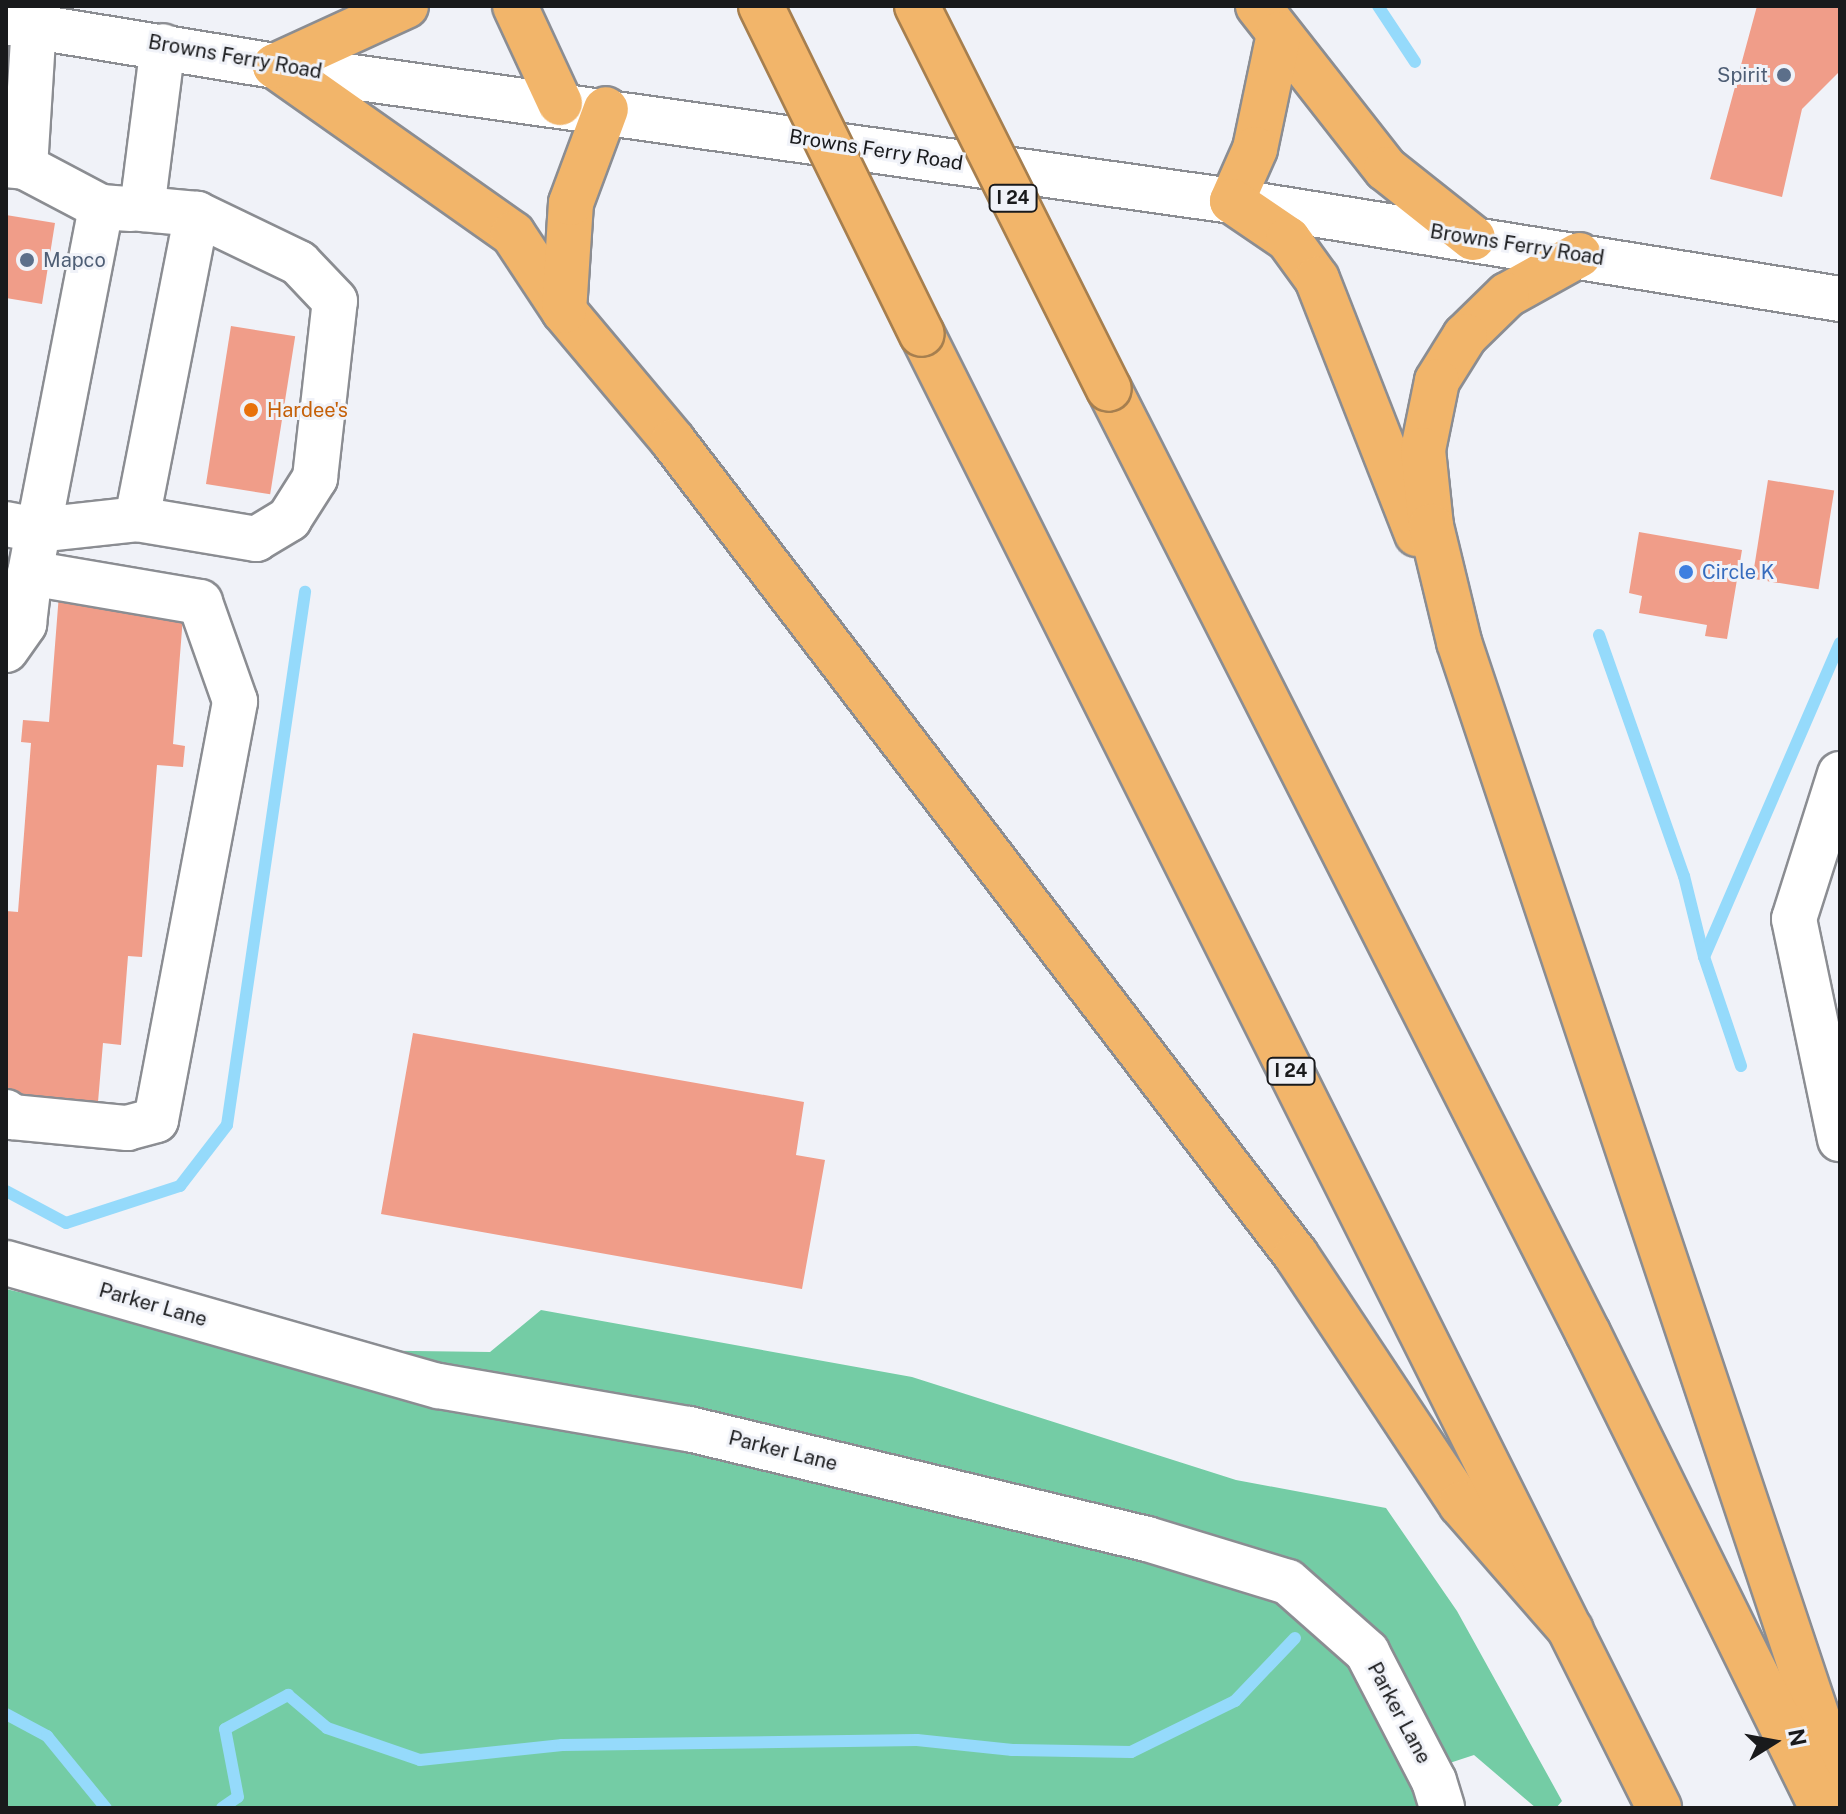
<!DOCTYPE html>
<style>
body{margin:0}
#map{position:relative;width:1846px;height:1814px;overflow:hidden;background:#f0f2f8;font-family:"Public Sans",sans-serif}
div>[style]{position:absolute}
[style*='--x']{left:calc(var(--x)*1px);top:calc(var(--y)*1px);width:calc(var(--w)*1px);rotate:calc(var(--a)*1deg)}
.forest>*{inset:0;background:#74cca5}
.stream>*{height:12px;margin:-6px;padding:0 6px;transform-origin:6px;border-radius:6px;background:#95dafb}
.building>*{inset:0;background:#f09d89;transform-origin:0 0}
.roads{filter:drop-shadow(2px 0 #8b8d92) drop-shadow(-2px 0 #8b8d92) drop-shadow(0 2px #8b8d92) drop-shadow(0 -2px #8b8d92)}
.minor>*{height:44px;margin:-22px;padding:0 22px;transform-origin:22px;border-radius:22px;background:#fff}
.highway>*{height:44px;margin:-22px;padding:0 22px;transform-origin:22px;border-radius:22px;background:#f2b56a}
.bridges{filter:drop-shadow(2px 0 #a67f4f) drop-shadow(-2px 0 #a67f4f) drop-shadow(0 2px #a67f4f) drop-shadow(0 -2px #a67f4f)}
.highway-bridge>*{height:44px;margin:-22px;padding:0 22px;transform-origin:22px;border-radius:22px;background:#f2b56a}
.dots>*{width:22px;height:22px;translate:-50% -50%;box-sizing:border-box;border:4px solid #f0f2f8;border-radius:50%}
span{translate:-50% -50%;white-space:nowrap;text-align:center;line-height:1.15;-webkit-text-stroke:6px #f0f2f8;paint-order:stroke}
.shield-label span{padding:2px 6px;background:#f0f2f8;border:2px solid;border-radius:6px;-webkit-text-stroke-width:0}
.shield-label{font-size:18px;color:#191a1c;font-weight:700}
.street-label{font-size:20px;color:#191a1c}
.service-label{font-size:20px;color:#4e5e75}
.right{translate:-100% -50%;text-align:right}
.left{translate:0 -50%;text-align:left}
.food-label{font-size:20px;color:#c56008}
.shop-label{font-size:20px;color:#366cbe}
.frame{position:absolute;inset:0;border:8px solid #191a1c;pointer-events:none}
.north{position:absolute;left:1734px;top:1702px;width:80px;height:80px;-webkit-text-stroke:6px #f0f2f8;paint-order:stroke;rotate:79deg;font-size:22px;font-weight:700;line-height:32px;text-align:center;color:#191a1c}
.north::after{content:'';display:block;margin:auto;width:28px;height:36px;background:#191a1c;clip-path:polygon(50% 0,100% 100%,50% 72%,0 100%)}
</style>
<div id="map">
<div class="forest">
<i style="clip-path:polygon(6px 1289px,264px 1349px,490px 1352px,541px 1310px,912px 1377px,1236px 1480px,1386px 1508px,1457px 1611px,1562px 1801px,1556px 1808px,1536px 1808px,1474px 1755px,1410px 1776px,1421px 1808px,6px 1808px)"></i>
</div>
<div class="stream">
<i style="--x:1378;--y:6;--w:67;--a:56.5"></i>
<i style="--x:1599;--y:635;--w:256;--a:70.6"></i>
<i style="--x:1684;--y:876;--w:83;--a:76.1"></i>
<i style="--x:1741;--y:1066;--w:115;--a:-108.7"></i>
<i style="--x:1704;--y:957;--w:342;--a:-66.6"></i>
<i style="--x:6;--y:1191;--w:68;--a:28.1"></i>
<i style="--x:66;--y:1223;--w:120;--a:-18"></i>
<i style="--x:180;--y:1186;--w:77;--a:-52.4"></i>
<i style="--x:227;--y:1125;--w:539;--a:-81.67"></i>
<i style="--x:6;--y:1714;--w:47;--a:28.2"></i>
<i style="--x:47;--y:1736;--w:93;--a:50.7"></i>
<i style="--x:222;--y:1808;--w:19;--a:-35"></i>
<i style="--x:238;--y:1797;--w:69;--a:-100.8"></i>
<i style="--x:225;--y:1729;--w:72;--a:-28.4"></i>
<i style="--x:288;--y:1695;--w:51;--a:40.2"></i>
<i style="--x:327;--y:1728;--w:98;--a:19"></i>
<i style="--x:420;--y:1760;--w:143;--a:-6"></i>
<i style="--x:562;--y:1745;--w:355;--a:-0.8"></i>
<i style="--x:917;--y:1740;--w:96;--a:6"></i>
<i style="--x:1012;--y:1750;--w:119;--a:1"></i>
<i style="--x:1131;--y:1752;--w:116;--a:-26.1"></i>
<i style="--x:1235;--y:1701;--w:87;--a:-46.4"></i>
</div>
<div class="building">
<i style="clip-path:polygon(1757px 6px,1840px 6px,1840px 71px,1802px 109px,1782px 197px,1710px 179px)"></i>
<i style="clip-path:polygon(6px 215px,55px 223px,42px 304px,6px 298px)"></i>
<i style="left:231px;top:326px;width:65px;height:160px;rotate:9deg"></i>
<i style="left:1768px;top:480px;width:67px;height:100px;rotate:9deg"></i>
<i style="clip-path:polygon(1639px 532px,1742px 550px,1727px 639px,1705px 636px,1707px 625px,1639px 613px,1642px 596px,1629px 593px)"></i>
<i style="clip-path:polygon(59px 594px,184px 604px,173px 744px,185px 746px,183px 767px,157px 765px,142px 957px,128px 956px,121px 1045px,103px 1043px,98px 1102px,6px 1095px,6px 911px,18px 912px,31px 743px,21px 742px,23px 720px,49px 722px)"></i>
<i style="clip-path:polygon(413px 1033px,804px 1102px,796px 1155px,825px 1160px,802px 1289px,381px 1214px)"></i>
</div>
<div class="roads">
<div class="minor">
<i style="--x:6;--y:22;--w:273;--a:9.3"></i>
<i style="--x:275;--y:66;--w:966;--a:8.03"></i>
<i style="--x:1232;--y:201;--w:616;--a:9.16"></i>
<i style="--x:6;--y:165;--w:19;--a:6"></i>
<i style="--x:25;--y:167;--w:86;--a:27.8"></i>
<i style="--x:101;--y:207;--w:30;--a:4"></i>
<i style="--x:25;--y:167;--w:161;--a:-86.4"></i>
<i style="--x:137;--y:519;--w:311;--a:-78.9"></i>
<i style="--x:6;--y:524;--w:33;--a:11"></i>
<i style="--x:38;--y:530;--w:100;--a:-6.3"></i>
<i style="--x:137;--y:519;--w:121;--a:9.5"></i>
<i style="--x:256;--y:539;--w:39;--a:-31"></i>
<i style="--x:289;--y:519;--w:49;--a:-57.6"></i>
<i style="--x:315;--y:478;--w:178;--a:-83.6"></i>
<i style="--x:335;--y:301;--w:52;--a:-133.5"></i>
<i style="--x:299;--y:263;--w:113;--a:-154.3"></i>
<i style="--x:197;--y:214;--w:55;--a:-174.8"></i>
<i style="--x:142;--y:209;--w:164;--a:-82.7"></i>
<i style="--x:6;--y:650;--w:32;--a:-55"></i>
<i style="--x:24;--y:624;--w:51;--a:-83.3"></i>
<i style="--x:1840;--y:774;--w:152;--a:107.6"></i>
<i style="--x:1794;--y:919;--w:225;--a:78.2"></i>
<i style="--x:6;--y:1112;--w:8;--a:40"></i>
<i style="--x:12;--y:1117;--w:116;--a:5.5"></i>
<i style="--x:127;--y:1128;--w:30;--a:-15"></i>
<i style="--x:156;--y:1120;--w:426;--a:-79.3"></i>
<i style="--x:235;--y:701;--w:105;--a:-109.5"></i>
<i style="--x:200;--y:602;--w:172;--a:-170.3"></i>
<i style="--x:30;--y:573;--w:373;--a:-79"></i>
<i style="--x:6;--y:1263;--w:450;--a:15.9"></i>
<i style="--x:439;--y:1386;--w:254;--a:9.8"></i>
<i style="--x:689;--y:1429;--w:471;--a:13.5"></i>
<i style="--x:1147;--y:1539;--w:147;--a:17"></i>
<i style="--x:1288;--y:1582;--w:106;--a:41.5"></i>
<i style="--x:1367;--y:1652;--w:145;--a:62.6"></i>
<i style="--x:1434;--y:1781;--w:28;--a:73"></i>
</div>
<div class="highway">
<i style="--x:515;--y:6;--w:107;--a:65.1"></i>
<i style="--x:1258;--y:6;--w:207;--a:51.9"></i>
<i style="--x:1386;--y:169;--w:111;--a:38.4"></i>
<i style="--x:1279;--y:34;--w:117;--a:101.8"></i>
<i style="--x:1255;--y:149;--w:57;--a:113.9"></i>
<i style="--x:1232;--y:201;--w:68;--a:34.2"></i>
<i style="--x:1288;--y:239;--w:49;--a:54.1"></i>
<i style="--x:1317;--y:279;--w:274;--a:68.6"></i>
<i style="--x:275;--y:66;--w:291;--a:35.2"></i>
<i style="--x:513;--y:234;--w:92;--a:56.5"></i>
<i style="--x:564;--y:311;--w:170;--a:50"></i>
<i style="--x:673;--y:441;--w:1025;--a:52.57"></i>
<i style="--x:1296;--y:1255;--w:299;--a:56.5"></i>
<i style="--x:1461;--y:1504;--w:167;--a:48.9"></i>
<i style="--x:275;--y:66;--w:144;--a:-24.6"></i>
<i style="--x:1579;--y:255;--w:82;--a:150.9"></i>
<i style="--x:1507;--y:295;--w:59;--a:135.7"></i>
<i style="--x:1465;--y:336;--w:53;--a:121.9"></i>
<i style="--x:1437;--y:381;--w:70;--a:101.5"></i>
<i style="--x:1423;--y:450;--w:76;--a:84"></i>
<i style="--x:1431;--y:526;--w:119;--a:76.4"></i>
<i style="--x:1459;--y:642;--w:1205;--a:71.57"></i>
<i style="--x:564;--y:311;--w:108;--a:-86.3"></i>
<i style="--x:571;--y:203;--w:100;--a:-69.6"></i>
<i style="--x:922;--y:334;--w:1648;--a:63.43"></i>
<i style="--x:1109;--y:389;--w:1059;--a:63.1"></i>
<i style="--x:1588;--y:1333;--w:530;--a:63.77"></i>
</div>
</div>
<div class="bridges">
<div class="highway-bridge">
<i style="--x:761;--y:6;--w:365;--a:63.9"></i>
<i style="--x:917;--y:6;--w:428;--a:63.4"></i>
</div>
</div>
<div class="dots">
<i style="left:1784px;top:75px;background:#5c6f8a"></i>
<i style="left:27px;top:260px;background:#5c6f8a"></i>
<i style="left:251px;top:410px;background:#e8710a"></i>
<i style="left:1686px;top:572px;background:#3f7fe0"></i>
</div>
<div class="shield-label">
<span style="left:1013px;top:198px">I 24</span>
<span style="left:1291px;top:1071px">I 24</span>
</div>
<div class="street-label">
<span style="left:235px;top:57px;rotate:10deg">Browns Ferry Road</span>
<span style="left:876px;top:150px;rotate:9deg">Browns Ferry Road</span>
<span style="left:1517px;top:245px;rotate:9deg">Browns Ferry Road</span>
<span style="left:153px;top:1305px;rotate:16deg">Parker Lane</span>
<span style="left:783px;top:1451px;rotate:14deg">Parker Lane</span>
<span style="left:1399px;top:1713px;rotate:62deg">Parker Lane</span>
</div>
<div class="service-label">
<span class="right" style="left:1768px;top:75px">Spirit</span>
<span class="left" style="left:43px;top:260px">Mapco</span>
</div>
<div class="food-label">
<span class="left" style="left:267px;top:410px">Hardee's</span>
</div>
<div class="shop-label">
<span class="left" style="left:1702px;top:572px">Circle K</span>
</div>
<div class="frame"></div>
<div class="north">N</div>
</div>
